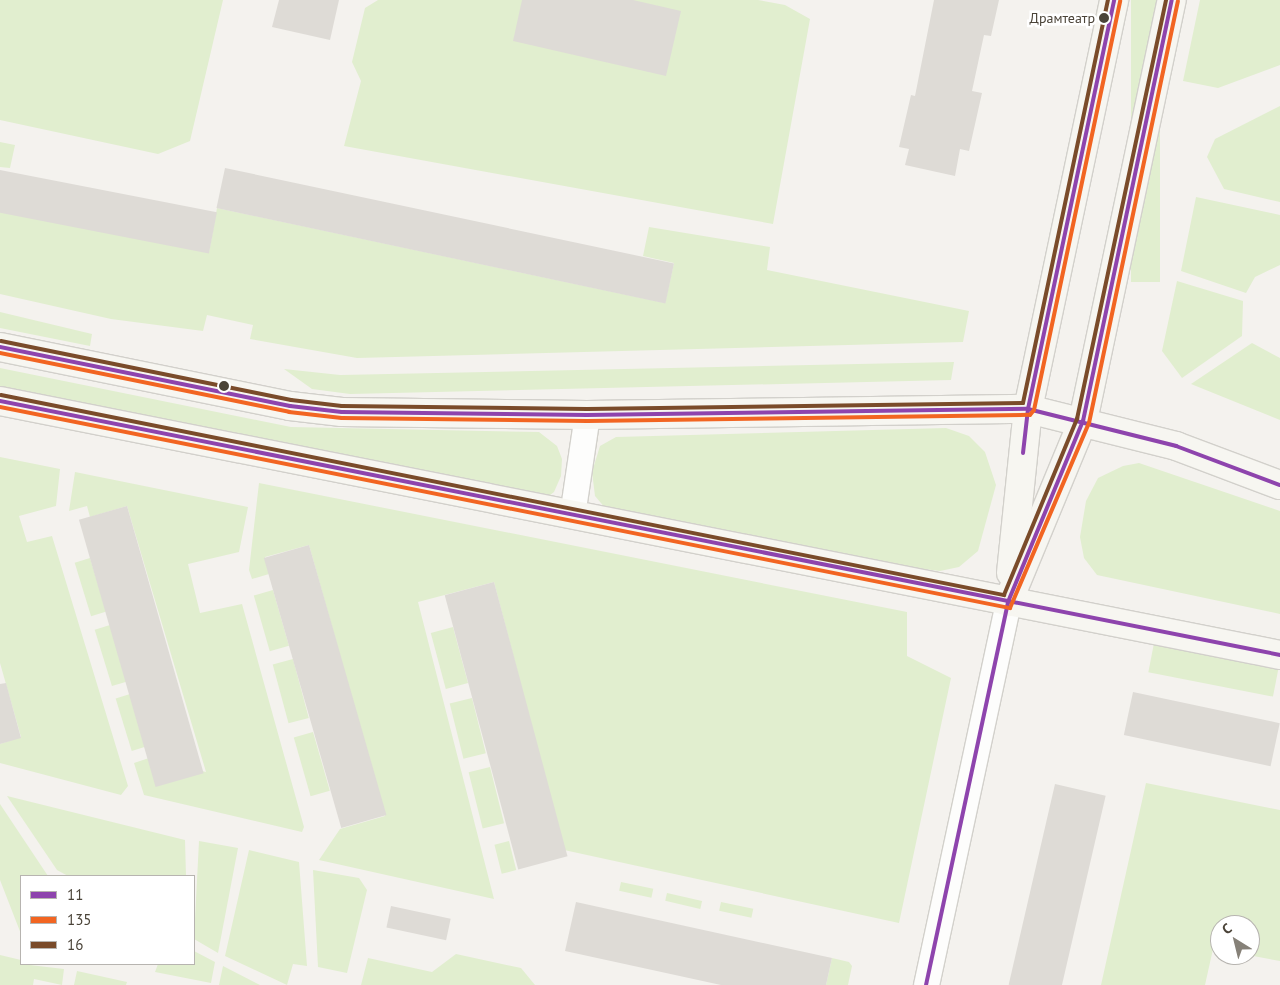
<!DOCTYPE html>
<meta charset="utf-8">
<style>
body{margin:0}
#map{position:relative;width:1280px;height:985px;overflow:hidden;background:#f4f2ee;font-family:"PT Sans",sans-serif}
div>[style]{position:absolute}
[style*='--x']{left:calc(var(--x)*1px);top:calc(var(--y)*1px);width:calc(var(--w)*1px);rotate:calc(var(--a)*1deg)}
.green>*{inset:0;background:#e1eecf;transform-origin:0 0}
.building>*{inset:0;background:#dedbd6;transform-origin:0 0}
.roads{filter:drop-shadow(1px 0 #d2d0cb) drop-shadow(-1px 0 #d2d0cb) drop-shadow(0 1px #d2d0cb) drop-shadow(0 -1px #d2d0cb)}
.tertiary>*{height:25px;margin:-12.5px;padding:0 12.5px;transform-origin:12.5px;border-radius:12.5px;background:#fdfdfc}
.secondary>*{height:28px;margin:-14px;padding:0 14px;transform-origin:14px;border-radius:14px;background:#f7f6f1}
.bus-1>*{height:4px;margin:-2px;padding:0 2px;transform-origin:2px;border-radius:2px;background:#8e44ad}
.bus-2>*{height:4px;margin:-2px;padding:0 2px;transform-origin:2px;border-radius:2px;background:#f26522}
.bus-3>*{height:4px;margin:-2px;padding:0 2px;transform-origin:2px;border-radius:2px;background:#7a4b2a}
.dots>*{width:14px;height:14px;translate:-50% -50%;box-sizing:border-box;border:2px solid #fff;border-radius:50%}
span{translate:-50% -50%;white-space:nowrap;text-align:center;line-height:1.15;-webkit-text-stroke:5px #fff;paint-order:stroke}
.bus-label{font-size:14px;color:#4b4439}
.right{translate:-100% -50%;text-align:right}
.legend{position:absolute;left:20px;top:875px;width:175px;height:90px;box-sizing:border-box;background:#fff;border:1px solid #b7b4b0;margin:0;padding:6px 9px;list-style:none;font-size:15px;color:#4b4439}
.legend li{display:flex;align-items:center;gap:10px;height:25px}
.legend b{width:25px;border:1px solid #b7b4b0}
.north{position:absolute;left:1210px;top:915px;width:50px;height:50px;box-sizing:border-box;background:#fff;border:1px solid #b7b4b0;border-radius:50%;rotate:324deg;font-size:14px;font-weight:700;line-height:20px;text-align:center;color:#4b4439}
.north::after{content:'';display:block;margin:auto;width:18px;height:22px;background:#868178;clip-path:polygon(50% 0,100% 100%,50% 72%,0 100%)}
</style>
<div id="map">
<div class="green">
<i style="clip-path:polygon(0 0,223px 0,190px 141px,158px 154px,0 120px)"></i>
<i style="clip-path:polygon(378px 0,758px 0,785px 5px,810px 19px,773px 224px,344px 146px,361px 81px,352px 62px,365px 8px)"></i>
<i style="left:1131px;top:0;width:29px;height:282px"></i>
<i style="clip-path:polygon(1200px 0,1280px 0,1280px 65px,1218px 88px,1183px 81px)"></i>
<i style="clip-path:polygon(1280px 106px,1280px 202px,1224px 189px,1207px 157px,1215px 139px)"></i>
<i style="clip-path:polygon(0 142px,15px 145px,10px 168px,0 167px)"></i>
<i style="clip-path:polygon(1196px 197px,1280px 215px,1280px 265px,1255px 277px,1246px 293px,1181px 271px)"></i>
<i style="clip-path:polygon(217px 208px,665px 303px,674px 263px,643px 256px,649px 227px,770px 247px,767px 270px,969px 311px,963px 342px,357px 358px,250px 339px,253px 325px,207px 315px,203px 331px,111px 319px,0 294px,0 212px,209px 252px)"></i>
<i style="clip-path:polygon(1177px 281px,1243px 301px,1242px 336px,1182px 378px,1162px 351px)"></i>
<i style="clip-path:polygon(0 312px,92px 334px,90px 346px,0 328px)"></i>
<i style="clip-path:polygon(1252px 343px,1280px 358px,1280px 420px,1191px 384px)"></i>
<i style="clip-path:polygon(954px 362px,951px 380px,350px 394px,312px 389px,284px 369px,340px 375px)"></i>
<i style="clip-path:polygon(0 368px,291px 427px,539px 432px,557px 446px,562px 459px,561px 476px,554px 492px,545px 499px,0 388px)"></i>
<i style="clip-path:polygon(946px 428px,969px 436px,985px 452px,996px 485px,978px 551px,959px 567px,940px 571px,818px 556px,612px 516px,595px 496px,592px 472px,600px 446px,616px 437px)"></i>
<i style="clip-path:polygon(0 457px,60px 469px,56px 506px,19px 516px,27px 542px,52px 536px,128px 786px,121px 795px,0 763px,0 744px,21px 737px,0 663px)"></i>
<i style="clip-path:polygon(1139px 463px,1280px 511px,1280px 614px,1097px 575px,1084px 558px,1080px 537px,1086px 501px,1098px 478px,1123px 466px)"></i>
<i style="clip-path:polygon(75px 472px,248px 507px,239px 552px,188px 564px,200px 613px,242px 604px,304px 827px,302px 832px,144px 795px,134px 763px,149px 758px,206px 772px,127px 506px,90px 517px,87px 506px,69px 511px)"></i>
<i style="clip-path:polygon(259px 483px,907px 612px,907px 656px,951px 678px,899px 923px,564px 850px,494px 582px,418px 602px,494px 899px,319px 860px,340px 829px,385px 816px,309px 545px,265px 557px,269px 574px,252px 579px,249px 570px)"></i>
<i style="left:90px;top:558px;width:56px;height:16px;rotate:73deg"></i>
<i style="left:273px;top:590px;width:58px;height:20px;rotate:74deg"></i>
<i style="left:110px;top:625px;width:59px;height:16px;rotate:73deg"></i>
<i style="left:453px;top:627px;width:58px;height:23px;rotate:75deg"></i>
<i style="left:1155px;top:638px;width:127px;height:35px;rotate:11deg"></i>
<i style="left:293px;top:659px;width:61px;height:21px;rotate:75deg"></i>
<i style="left:130px;top:694px;width:55px;height:15px;rotate:73deg"></i>
<i style="left:472px;top:698px;width:57px;height:23px;rotate:76deg"></i>
<i style="left:313px;top:732px;width:61px;height:20px;rotate:74deg"></i>
<i style="left:490px;top:767px;width:58px;height:22px;rotate:76deg"></i>
<i style="clip-path:polygon(1146px 783px,1280px 810px,1280px 961px,1248px 955px,1250px 925px,1220px 925px,1220px 950px,1213px 949px,1205px 985px,1101px 985px)"></i>
<i style="clip-path:polygon(7px 796px,185px 840px,186px 876px,68px 876px,57px 870px)"></i>
<i style="clip-path:polygon(0 804px,48px 876px,21px 876px,21px 934px,0 880px)"></i>
<i style="clip-path:polygon(199px 841px,238px 848px,218px 953px,194px 939px)"></i>
<i style="left:509px;top:841px;width:30px;height:15px;rotate:76deg"></i>
<i style="clip-path:polygon(249px 850px,299px 862px,307px 966px,293px 964px,287px 985px,225px 956px)"></i>
<i style="clip-path:polygon(313px 870px,359px 878px,367px 890px,347px 973px,318px 967px)"></i>
<i style="left:621px;top:882px;width:33px;height:9px;rotate:12deg"></i>
<i style="left:667px;top:893px;width:36px;height:8px;rotate:13deg"></i>
<i style="left:721px;top:902px;width:33px;height:9px;rotate:12deg"></i>
<i style="clip-path:polygon(194px 951px,215px 962px,211px 983px,155px 972px,158px 964px,194px 964px)"></i>
<i style="clip-path:polygon(456px 954px,521px 968px,535px 985px,361px 985px,368px 958px,432px 972px)"></i>
<i style="clip-path:polygon(0 955px,21px 960px,21px 964px,64px 969px,62px 985px,34px 979px,33px 985px,0 985px)"></i>
<i style="clip-path:polygon(832px 958px,849px 962px,852px 966px,848px 985px,826px 985px)"></i>
<i style="clip-path:polygon(223px 966px,260px 985px,219px 985px)"></i>
<i style="clip-path:polygon(77px 971px,127px 982px,126px 985px,74px 985px)"></i>
</div>
<div class="building">
<i style="clip-path:polygon(279px 0,339px 0,330px 40px,272px 27px)"></i>
<i style="clip-path:polygon(522px 0,633px 0,681px 11px,666px 76px,513px 41px)"></i>
<i style="clip-path:polygon(934px 0,999px 0,991px 36px,984px 35px,972px 91px,982px 93px,969px 151px,960px 149px,955px 176px,905px 165px,909px 149px,899px 147px,911px 95px,915px 96px)"></i>
<i style="left:225px;top:168px;width:459px;height:41px;rotate:12deg"></i>
<i style="left:0;top:170px;width:221px;height:42px;rotate:11deg"></i>
<i style="left:127px;top:506px;width:278px;height:50px;rotate:74deg"></i>
<i style="left:309px;top:545px;width:281px;height:47px;rotate:74deg"></i>
<i style="left:494px;top:582px;width:284px;height:51px;rotate:75deg"></i>
<i style="clip-path:polygon(6px 683px,21px 738px,0 744px,0 684px)"></i>
<i style="left:1133px;top:692px;width:150px;height:44px;rotate:12deg"></i>
<i style="left:1055px;top:784px;width:52px;height:206px;rotate:13deg"></i>
<i style="clip-path:polygon(576px 902px,832px 958px,826px 985px,721px 985px,565px 951px)"></i>
<i style="left:391px;top:906px;width:61px;height:22px;rotate:12deg"></i>
</div>
<div class="roads">
<div class="tertiary">
<i style="--x:572;--y:515;--w:101;--a:-81.5"></i>
<i style="--x:926;--y:985;--w:392;--a:-77.9"></i>
</div>
<div class="secondary">
<i style="--x:0;--y:347;--w:296;--a:11.5"></i>
<i style="--x:290;--y:406;--w:52;--a:6.6"></i>
<i style="--x:342;--y:412;--w:245;--a:0.7"></i>
<i style="--x:587;--y:415;--w:441;--a:-0.8"></i>
<i style="--x:1028;--y:409;--w:153;--a:14"></i>
<i style="--x:1176;--y:446;--w:111;--a:20.6"></i>
<i style="--x:0;--y:401;--w:1305;--a:11.22"></i>
<i style="--x:1011;--y:573;--w:165;--a:-84.1"></i>
<i style="--x:1028;--y:409;--w:418;--a:-78.1"></i>
<i style="--x:1008;--y:602;--w:196;--a:-67.5"></i>
<i style="--x:1083;--y:421;--w:430;--a:-78.1"></i>
</div>
</div>
<div class="bus-1">
<i style="--x:0;--y:347;--w:296;--a:11.5"></i>
<i style="--x:290;--y:406;--w:52;--a:6.6"></i>
<i style="--x:342;--y:412;--w:245;--a:0.7"></i>
<i style="--x:587;--y:415;--w:441;--a:-0.8"></i>
<i style="--x:1028;--y:409;--w:153;--a:14"></i>
<i style="--x:1176;--y:446;--w:111;--a:20.6"></i>
<i style="--x:0;--y:401;--w:1305;--a:11.22"></i>
<i style="--x:1023;--y:453;--w:44;--a:-83.5"></i>
<i style="--x:1028;--y:409;--w:418;--a:-78.1"></i>
<i style="--x:926;--y:985;--w:392;--a:-77.9"></i>
<i style="--x:1008;--y:602;--w:196;--a:-67.5"></i>
<i style="--x:1083;--y:421;--w:430;--a:-78.1"></i>
</div>
<div class="bus-2">
<i style="--x:0;--y:353;--w:295;--a:11.5"></i>
<i style="--x:289;--y:412;--w:53;--a:6.5"></i>
<i style="--x:342;--y:418;--w:245;--a:0.7"></i>
<i style="--x:587;--y:421;--w:443;--a:-0.8"></i>
<i style="--x:1030;--y:415;--w:6;--a:-51"></i>
<i style="--x:1034;--y:410;--w:418;--a:-78.1"></i>
<i style="--x:0;--y:407;--w:1030;--a:11.26"></i>
<i style="--x:1010;--y:608;--w:201;--a:-66.9"></i>
<i style="--x:1089;--y:423;--w:431;--a:-78.1"></i>
</div>
<div class="bus-3">
<i style="--x:1;--y:341;--w:296;--a:11.5"></i>
<i style="--x:291;--y:400;--w:51;--a:6.7"></i>
<i style="--x:342;--y:406;--w:245;--a:0.7"></i>
<i style="--x:587;--y:409;--w:436;--a:-0.8"></i>
<i style="--x:1023;--y:403;--w:412;--a:-78.1"></i>
<i style="--x:1;--y:395;--w:1023;--a:11.28"></i>
<i style="--x:1004;--y:595;--w:191;--a:-67.5"></i>
<i style="--x:1077;--y:419;--w:428;--a:-78"></i>
</div>
<div class="dots">
<i style="left:1104px;top:18px;background:#4b4439"></i>
<i style="left:224px;top:386px;background:#4b4439"></i>
</div>
<div class="bus-label">
<span class="right" style="left:1095px;top:18px">Драмтеатр</span>
</div>
<ul class="legend">
<li><b style="height:6px;background:#8e44ad"></b>11</li>
<li><b style="height:6px;background:#f26522"></b>135</li>
<li><b style="height:6px;background:#7a4b2a"></b>16</li>
</ul>
<div class="north">С</div>
</div>
